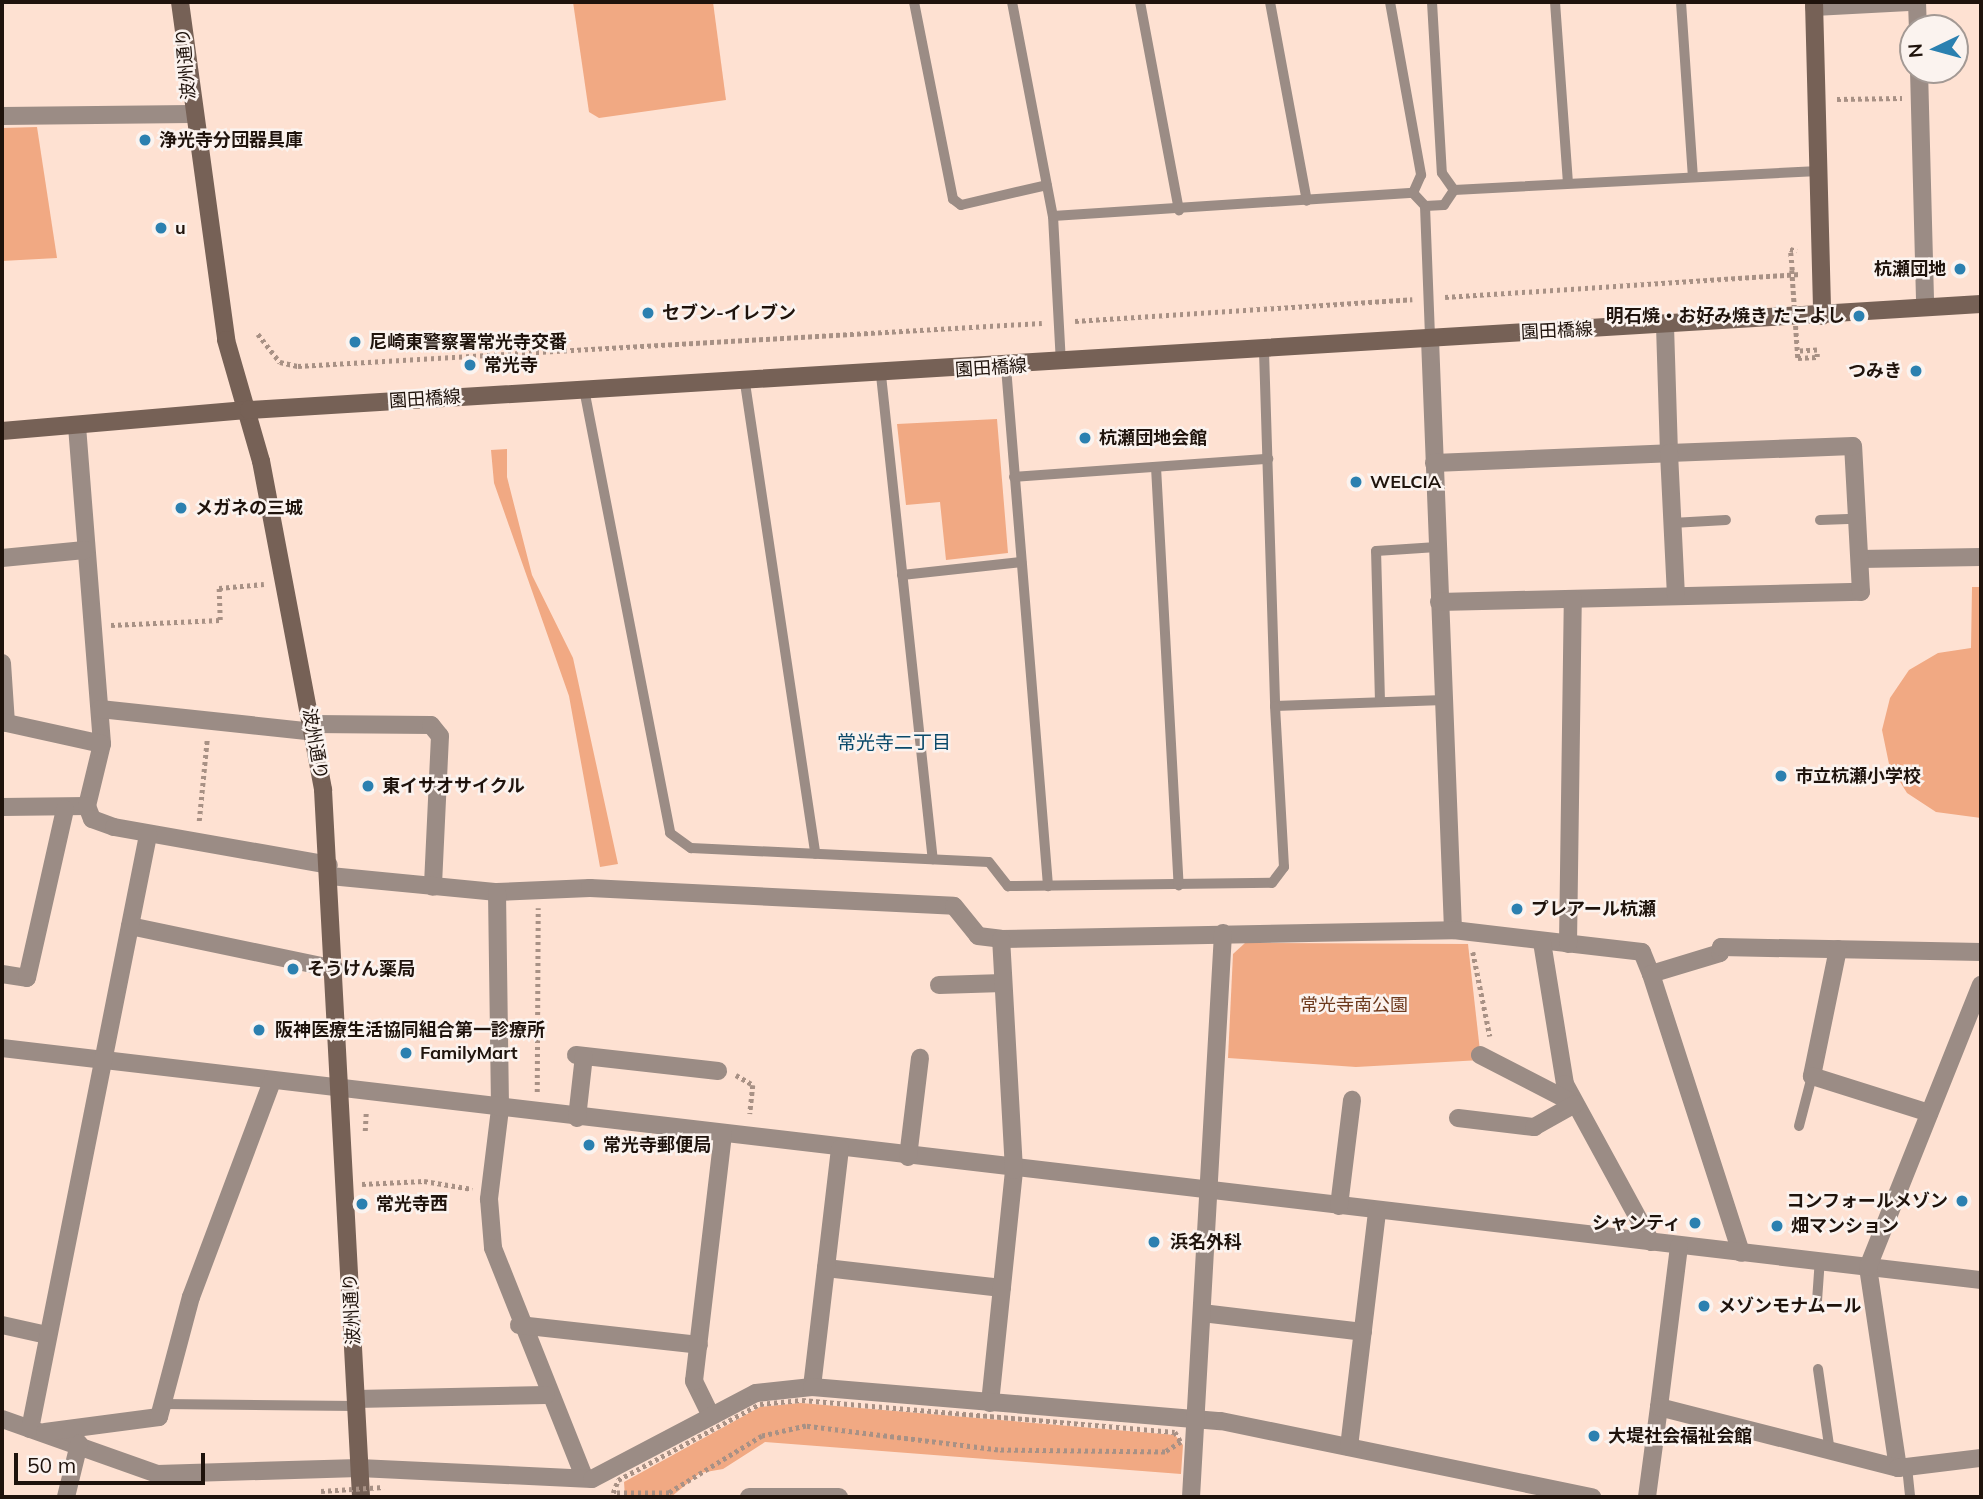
<!DOCTYPE html>
<meta charset="utf-8">
<style>
body{margin:0}
#map{position:relative;width:1983px;height:1499px;overflow:hidden;background:#fee1d2;font-family:Mulish,"Noto Sans JP",sans-serif}
div>[style]{position:absolute}
[style*='--x']{left:calc(var(--x)*1px);top:calc(var(--y)*1px);width:calc(var(--w)*1px);rotate:calc(var(--a)*1deg)}
.green>*{inset:0;background:#f1a983}
.path>*{height:4.5px;margin-top:-2.25px;transform-origin:0;background:repeating-linear-gradient(90deg,#a89185 0 3.5px,transparent 0 7px)}
.lane>*{height:10px;margin:-5px;padding:0 5px;transform-origin:5px;border-radius:5px;background:#9b8c85}
.street>*{height:18px;margin:-9px;padding:0 9px;transform-origin:9px;border-radius:9px;background:#9b8c85}
.secondary>*{height:18px;margin:-9px;padding:0 9px;transform-origin:9px;border-radius:9px;background:#766156}
.path-bridge>*{height:4.5px;margin-top:-2.25px;transform-origin:0;background:repeating-linear-gradient(90deg,#a89185 0 3.5px,transparent 0 7px)}
.dots>*{width:19px;height:19px;translate:-50% -50%;box-sizing:border-box;border:4px solid #fbf3ef;border-radius:50%}
span{translate:-50% -50%;white-space:nowrap;text-align:center;line-height:1.15;-webkit-text-stroke:5px #fbf3ef;paint-order:stroke}
.street-label{font-size:18px;color:#1f130c}
.poi-label{font-size:18px;color:#1f130c;font-weight:700}
.left{translate:0 -50%;text-align:left}
.right{translate:-100% -50%;text-align:right}
.park-label{font-size:18px;color:#6d391c}
.neighbourhood-label{font-size:19px;color:#0a4969}
.frame{position:absolute;inset:0;border:4px solid #1f130c;pointer-events:none}
.north{position:absolute;left:1899px;top:14px;width:70px;height:70px;box-sizing:border-box;background:#fbf3ef;border:2px solid #a39994;border-radius:50%;rotate:265deg;font-size:19px;font-weight:700;line-height:28px;text-align:center;color:#1f130c}
.north::after{content:'';display:block;margin:auto;width:24px;height:32px;background:#2b80b0;clip-path:polygon(50% 0,100% 100%,50% 72%,0 100%)}
.scale{position:absolute;left:14px;top:1453px;width:191px;height:32px;box-sizing:border-box;border:4px solid #1f130c;border-top:0;padding-left:9px;font-size:21px;line-height:24px;white-space:nowrap;color:#1f130c;-webkit-text-stroke:5px #fbf3ef;paint-order:stroke}
</style>
<div id="map">
<div class="green">
<i style="clip-path:polygon(573px 2px,713px 2px,726px 100px,599px 118px,589px 112px)"></i>
<i style="clip-path:polygon(37px 127px,57px 258px,2px 261px,2px 128px)"></i>
<i style="clip-path:polygon(997px 419px,1008px 553px,946px 560px,940px 502px,906px 505px,897px 424px)"></i>
<i style="clip-path:polygon(507px 449px,507px 477px,532px 575px,573px 658px,618px 864px,600px 867px,569px 696px,494px 483px,491px 450px)"></i>
<i style="clip-path:polygon(1972px 587px,1981px 587px,1981px 818px,1936px 812px,1907px 793px,1889px 764px,1882px 730px,1890px 698px,1909px 670px,1938px 653px,1971px 648px)"></i>
<i style="clip-path:polygon(1245px 943px,1468px 944px,1481px 1060px,1356px 1067px,1228px 1058px,1233px 954px)"></i>
<i style="clip-path:polygon(801px 1403px,1175px 1435px,1183px 1445px,1181px 1474px,765px 1442px,723px 1469px,700px 1473px,671px 1497px,625px 1497px,624px 1482px,760px 1407px)"></i>
</div>
<div class="path">
<i style="--x:1837;--y:99;--w:65;--a:-0.9"></i>
<i style="--x:1792;--y:270;--w:21;--a:-95"></i>
<i style="--x:1790;--y:249;--w:7;--a:16"></i>
<i style="--x:1445;--y:297;--w:356;--a:-3.7"></i>
<i style="--x:1075;--y:321;--w:338;--a:-3.7"></i>
<i style="--x:258;--y:334;--w:36;--a:52"></i>
<i style="--x:280;--y:362;--w:18;--a:13"></i>
<i style="--x:298;--y:366;--w:745;--a:-3.31"></i>
<i style="--x:1798;--y:358;--w:19;--a:-3"></i>
<i style="--x:1817;--y:357;--w:7;--a:-90"></i>
<i style="--x:1817;--y:350;--w:17;--a:177"></i>
<i style="--x:111;--y:625;--w:109;--a:-2.6"></i>
<i style="--x:220;--y:620;--w:32;--a:-92"></i>
<i style="--x:219;--y:588;--w:45;--a:-5.1"></i>
<i style="--x:199;--y:821;--w:82;--a:-84.4"></i>
<i style="--x:1473;--y:952;--w:86;--a:78.6"></i>
<i style="--x:736;--y:1075;--w:20;--a:30"></i>
<i style="--x:753;--y:1085;--w:29;--a:96"></i>
<i style="--x:537;--y:1092;--w:184;--a:-89.7"></i>
<i style="--x:365;--y:1131;--w:19;--a:-87"></i>
<i style="--x:362;--y:1184;--w:62;--a:-2.8"></i>
<i style="--x:424;--y:1181;--w:49;--a:9.5"></i>
<i style="--x:802;--y:1400;--w:374;--a:4.9"></i>
<i style="--x:1175;--y:1432;--w:12;--a:59"></i>
<i style="--x:1181;--y:1442;--w:19;--a:148"></i>
<i style="--x:1165;--y:1452;--w:167;--a:-179.3"></i>
<i style="--x:998;--y:1450;--w:193;--a:-172.9"></i>
<i style="--x:806;--y:1426;--w:45;--a:167.2"></i>
<i style="--x:762;--y:1436;--w:109;--a:148.5"></i>
<i style="--x:669;--y:1493;--w:56;--a:180"></i>
<i style="--x:613;--y:1493;--w:14;--a:-69"></i>
<i style="--x:618;--y:1480;--w:161;--a:-28.2"></i>
<i style="--x:760;--y:1404;--w:42;--a:-5.4"></i>
</div>
<div class="lane">
<i style="--x:914;--y:2;--w:201;--a:78.8"></i>
<i style="--x:953;--y:199;--w:10;--a:37"></i>
<i style="--x:961;--y:205;--w:88;--a:-13.1"></i>
<i style="--x:1012;--y:2;--w:218;--a:79.2"></i>
<i style="--x:1053;--y:216;--w:147;--a:86.9"></i>
<i style="--x:1140;--y:2;--w:212;--a:79.4"></i>
<i style="--x:1270;--y:2;--w:202;--a:79.5"></i>
<i style="--x:1390;--y:2;--w:176;--a:79.8"></i>
<i style="--x:1421;--y:175;--w:20;--a:114"></i>
<i style="--x:1413;--y:193;--w:18;--a:47"></i>
<i style="--x:1425;--y:206;--w:133;--a:87.8"></i>
<i style="--x:1432;--y:2;--w:171;--a:86.7"></i>
<i style="--x:1442;--y:173;--w:21;--a:55"></i>
<i style="--x:1555;--y:2;--w:181;--a:85.9"></i>
<i style="--x:1681;--y:2;--w:175;--a:86.1"></i>
<i style="--x:1425;--y:206;--w:19;--a:-3"></i>
<i style="--x:1444;--y:205;--w:18;--a:-56"></i>
<i style="--x:1454;--y:190;--w:365;--a:-3"></i>
<i style="--x:1053;--y:216;--w:361;--a:-3.7"></i>
<i style="--x:1264;--y:351;--w:355;--a:88.2"></i>
<i style="--x:1275;--y:706;--w:169;--a:-2"></i>
<i style="--x:1006;--y:367;--w:521;--a:85.37"></i>
<i style="--x:881;--y:375;--w:487;--a:83.9"></i>
<i style="--x:745;--y:383;--w:476;--a:81.5"></i>
<i style="--x:584;--y:389;--w:452;--a:79"></i>
<i style="--x:670;--y:833;--w:26;--a:36"></i>
<i style="--x:691;--y:848;--w:298;--a:2.7"></i>
<i style="--x:989;--y:862;--w:31;--a:52"></i>
<i style="--x:1008;--y:886;--w:264;--a:-0.7"></i>
<i style="--x:1272;--y:883;--w:20;--a:-53"></i>
<i style="--x:1284;--y:867;--w:161;--a:-93.2"></i>
<i style="--x:1156;--y:467;--w:419;--a:86.9"></i>
<i style="--x:1014;--y:477;--w:255;--a:-4.1"></i>
<i style="--x:1820;--y:520;--w:35;--a:-2"></i>
<i style="--x:1672;--y:523;--w:54;--a:-3.2"></i>
<i style="--x:902;--y:575;--w:120;--a:-6.2"></i>
<i style="--x:1380;--y:702;--w:151;--a:-91.5"></i>
<i style="--x:1376;--y:551;--w:61;--a:-3.8"></i>
<i style="--x:1799;--y:1126;--w:52;--a:-75.4"></i>
<i style="--x:1817;--y:1301;--w:39;--a:-86"></i>
<i style="--x:1818;--y:1369;--w:84;--a:81.8"></i>
<i style="--x:162;--y:1404;--w:194;--a:0.6"></i>
<i style="--x:1907;--y:1467;--w:30;--a:84"></i>
</div>
<div class="street">
<i style="--x:1917;--y:2;--w:26;--a:88"></i>
<i style="--x:1814;--y:7;--w:95;--a:-3"></i>
<i style="--x:1919;--y:70;--w:237;--a:88.5"></i>
<i style="--x:2;--y:116;--w:189;--a:-0.6"></i>
<i style="--x:1430;--y:339;--w:591;--a:87.77"></i>
<i style="--x:77;--y:426;--w:319;--a:85.5"></i>
<i style="--x:102;--y:744;--w:64;--a:103.6"></i>
<i style="--x:1434;--y:463;--w:235;--a:-2.4"></i>
<i style="--x:1669;--y:453;--w:128;--a:-91.8"></i>
<i style="--x:2;--y:558;--w:83;--a:-5.5"></i>
<i style="--x:1860;--y:559;--w:121;--a:-0.9"></i>
<i style="--x:1439;--y:602;--w:422;--a:-1.4"></i>
<i style="--x:1861;--y:592;--w:146;--a:-93.1"></i>
<i style="--x:1853;--y:446;--w:184;--a:177.8"></i>
<i style="--x:1669;--y:453;--w:142;--a:87.2"></i>
<i style="--x:2;--y:663;--w:60;--a:86.2"></i>
<i style="--x:100;--y:709;--w:215;--a:6.1"></i>
<i style="--x:2;--y:722;--w:102;--a:12.4"></i>
<i style="--x:312;--y:724;--w:119;--a:0.5"></i>
<i style="--x:431;--y:725;--w:14;--a:51"></i>
<i style="--x:440;--y:736;--w:151;--a:92.7"></i>
<i style="--x:2;--y:807;--w:85;--a:-0.7"></i>
<i style="--x:87;--y:806;--w:14;--a:69"></i>
<i style="--x:92;--y:819;--w:23;--a:20"></i>
<i style="--x:114;--y:827;--w:218;--a:10"></i>
<i style="--x:330;--y:876;--w:168;--a:5.5"></i>
<i style="--x:497;--y:892;--w:93;--a:-2.5"></i>
<i style="--x:590;--y:888;--w:364;--a:2.8"></i>
<i style="--x:954;--y:906;--w:38;--a:51"></i>
<i style="--x:978;--y:936;--w:23;--a:7"></i>
<i style="--x:1001;--y:939;--w:452;--a:-1.1"></i>
<i style="--x:1453;--y:930;--w:190;--a:6.6"></i>
<i style="--x:1642;--y:952;--w:24;--a:68"></i>
<i style="--x:1651;--y:974;--w:72;--a:-16.9"></i>
<i style="--x:1720;--y:953;--w:6;--a:-81"></i>
<i style="--x:1721;--y:947;--w:260;--a:1.1"></i>
<i style="--x:497;--y:892;--w:217;--a:89.2"></i>
<i style="--x:500;--y:1109;--w:91;--a:97"></i>
<i style="--x:489;--y:1199;--w:49;--a:85.3"></i>
<i style="--x:493;--y:1248;--w:243;--a:68.3"></i>
<i style="--x:130;--y:926;--w:209;--a:11.8"></i>
<i style="--x:1542;--y:942;--w:144;--a:80.8"></i>
<i style="--x:1565;--y:1084;--w:180;--a:61.4"></i>
<i style="--x:1568;--y:944;--w:345;--a:-89.2"></i>
<i style="--x:1838;--y:949;--w:130;--a:101.6"></i>
<i style="--x:1812;--y:1076;--w:123;--a:17.5"></i>
<i style="--x:2;--y:974;--w:25;--a:9"></i>
<i style="--x:27;--y:978;--w:173;--a:-77.3"></i>
<i style="--x:1651;--y:974;--w:293;--a:72.1"></i>
<i style="--x:939;--y:985;--w:64;--a:-1.8"></i>
<i style="--x:2;--y:1048;--w:1993;--a:6.69"></i>
<i style="--x:576;--y:1055;--w:143;--a:6.4"></i>
<i style="--x:1480;--y:1055;--w:107;--a:27.3"></i>
<i style="--x:577;--y:1118;--w:62;--a:-83.6"></i>
<i style="--x:1458;--y:1118;--w:77;--a:6.8"></i>
<i style="--x:1534;--y:1127;--w:47;--a:-29.3"></i>
<i style="--x:908;--y:1157;--w:100;--a:-83.1"></i>
<i style="--x:1339;--y:1206;--w:107;--a:-83"></i>
<i style="--x:826;--y:1268;--w:177;--a:6.5"></i>
<i style="--x:1202;--y:1313;--w:162;--a:6.7"></i>
<i style="--x:2;--y:1325;--w:46;--a:12.5"></i>
<i style="--x:519;--y:1325;--w:181;--a:6.3"></i>
<i style="--x:812;--y:1387;--w:240;--a:-83.3"></i>
<i style="--x:356;--y:1399;--w:190;--a:-1.2"></i>
<i style="--x:990;--y:1403;--w:234;--a:-84.1"></i>
<i style="--x:1014;--y:1170;--w:231;--a:-93.2"></i>
<i style="--x:1659;--y:1407;--w:162;--a:-82.9"></i>
<i style="--x:711;--y:1416;--w:39;--a:-116"></i>
<i style="--x:694;--y:1381;--w:248;--a:-83.3"></i>
<i style="--x:2;--y:1419;--w:164;--a:19.5"></i>
<i style="--x:157;--y:1474;--w:202;--a:-1.7"></i>
<i style="--x:359;--y:1468;--w:233;--a:2.7"></i>
<i style="--x:592;--y:1479;--w:185;--a:-27.7"></i>
<i style="--x:756;--y:1393;--w:56;--a:-6.1"></i>
<i style="--x:812;--y:1387;--w:410;--a:4.8"></i>
<i style="--x:1221;--y:1421;--w:379;--a:11.6"></i>
<i style="--x:30;--y:1429;--w:606;--a:-78.76"></i>
<i style="--x:45;--y:1432;--w:115;--a:-7.5"></i>
<i style="--x:159;--y:1417;--w:124;--a:-75.1"></i>
<i style="--x:191;--y:1297;--w:230;--a:-69.4"></i>
<i style="--x:1349;--y:1447;--w:237;--a:-83.2"></i>
<i style="--x:1898;--y:1468;--w:203;--a:-98.5"></i>
<i style="--x:1868;--y:1267;--w:304;--a:-68.2"></i>
<i style="--x:66;--y:1497;--w:55;--a:-76.2"></i>
<i style="--x:749;--y:1497;--w:90;--a:0"></i>
<i style="--x:1191;--y:1497;--w:565;--a:-86.75"></i>
<i style="--x:1647;--y:1497;--w:91;--a:-82.4"></i>
<i style="--x:1659;--y:1407;--w:247;--a:14.3"></i>
<i style="--x:1898;--y:1468;--w:84;--a:-6.9"></i>
</div>
<div class="secondary">
<i style="--x:180;--y:2;--w:341;--a:82.2"></i>
<i style="--x:226;--y:340;--w:126;--a:73.9"></i>
<i style="--x:261;--y:461;--w:335;--a:79.3"></i>
<i style="--x:323;--y:790;--w:708;--a:86.92"></i>
<i style="--x:1814;--y:2;--w:314;--a:88.5"></i>
<i style="--x:2;--y:431;--w:248;--a:-4.9"></i>
<i style="--x:249;--y:410;--w:1735;--a:-3.5"></i>
</div>
<div class="path-bridge">
<i style="--x:1792;--y:270;--w:88;--a:86.1"></i>
<i style="--x:321;--y:1491;--w:63;--a:-3.6"></i>
</div>
<div class="dots">
<i style="left:145px;top:140px;background:#2b80b0"></i>
<i style="left:161px;top:228px;background:#2b80b0"></i>
<i style="left:1960px;top:269px;background:#2b80b0"></i>
<i style="left:648px;top:313px;background:#2b80b0"></i>
<i style="left:1859px;top:316px;background:#2b80b0"></i>
<i style="left:355px;top:342px;background:#2b80b0"></i>
<i style="left:470px;top:365px;background:#2b80b0"></i>
<i style="left:1916px;top:371px;background:#2b80b0"></i>
<i style="left:1085px;top:438px;background:#2b80b0"></i>
<i style="left:1356px;top:482px;background:#2b80b0"></i>
<i style="left:181px;top:508px;background:#2b80b0"></i>
<i style="left:1781px;top:776px;background:#2b80b0"></i>
<i style="left:368px;top:786px;background:#2b80b0"></i>
<i style="left:1517px;top:909px;background:#2b80b0"></i>
<i style="left:293px;top:969px;background:#2b80b0"></i>
<i style="left:259px;top:1030px;background:#2b80b0"></i>
<i style="left:406px;top:1053px;background:#2b80b0"></i>
<i style="left:589px;top:1145px;background:#2b80b0"></i>
<i style="left:1962px;top:1201px;background:#2b80b0"></i>
<i style="left:362px;top:1204px;background:#2b80b0"></i>
<i style="left:1695px;top:1223px;background:#2b80b0"></i>
<i style="left:1777px;top:1226px;background:#2b80b0"></i>
<i style="left:1154px;top:1242px;background:#2b80b0"></i>
<i style="left:1704px;top:1306px;background:#2b80b0"></i>
<i style="left:1594px;top:1436px;background:#2b80b0"></i>
</div>
<div class="street-label">
<span style="left:186px;top:64px;rotate:-95deg">波州通り</span>
<span style="left:1557px;top:331px;rotate:-3deg">園田橋線</span>
<span style="left:991px;top:368px;rotate:-4deg">園田橋線</span>
<span style="left:425px;top:399px;rotate:-4deg">園田橋線</span>
<span style="left:315px;top:744px;rotate:80deg">波州通り</span>
<span style="left:352px;top:1309px;rotate:-93deg">波州通り</span>
</div>
<div class="poi-label">
<span class="left" style="left:159px;top:140px">浄光寺分団器具庫</span>
<span class="left" style="left:175px;top:228px">u</span>
<span class="right" style="left:1946px;top:269px">杭瀬団地</span>
<span class="left" style="left:662px;top:313px">セブン-イレブン</span>
<span class="right" style="left:1845px;top:316px">明石焼・お好み焼き たこよし</span>
<span class="left" style="left:369px;top:342px">尼崎東警察署常光寺交番</span>
<span class="left" style="left:484px;top:365px">常光寺</span>
<span class="right" style="left:1902px;top:371px">つみき</span>
<span class="left" style="left:1099px;top:438px">杭瀬団地会館</span>
<span class="left" style="left:1370px;top:482px">WELCIA</span>
<span class="left" style="left:195px;top:508px">メガネの三城</span>
<span class="left" style="left:1795px;top:776px">市立杭瀬小学校</span>
<span class="left" style="left:382px;top:786px">東イサオサイクル</span>
<span class="left" style="left:1531px;top:909px">プレアール杭瀬</span>
<span class="left" style="left:307px;top:969px">そうけん薬局</span>
<span class="left" style="left:275px;top:1030px">阪神医療生活協同組合第一診療所</span>
<span class="left" style="left:420px;top:1053px">FamilyMart</span>
<span class="left" style="left:603px;top:1145px">常光寺郵便局</span>
<span class="right" style="left:1948px;top:1201px">コンフォールメゾン</span>
<span class="left" style="left:376px;top:1204px">常光寺西</span>
<span class="right" style="left:1681px;top:1223px">シャンティ</span>
<span class="left" style="left:1791px;top:1226px">畑マンション</span>
<span class="left" style="left:1170px;top:1242px">浜名外科</span>
<span class="left" style="left:1718px;top:1306px">メゾンモナムール</span>
<span class="left" style="left:1608px;top:1436px">大堤社会福祉会館</span>
</div>
<div class="park-label">
<span style="left:1354px;top:1005px">常光寺南公園</span>
</div>
<div class="neighbourhood-label">
<span style="left:894px;top:743px">常光寺二丁目</span>
</div>
<div class="frame"></div>
<div class="north">N</div>
<div class="scale">50 m</div>
</div>
